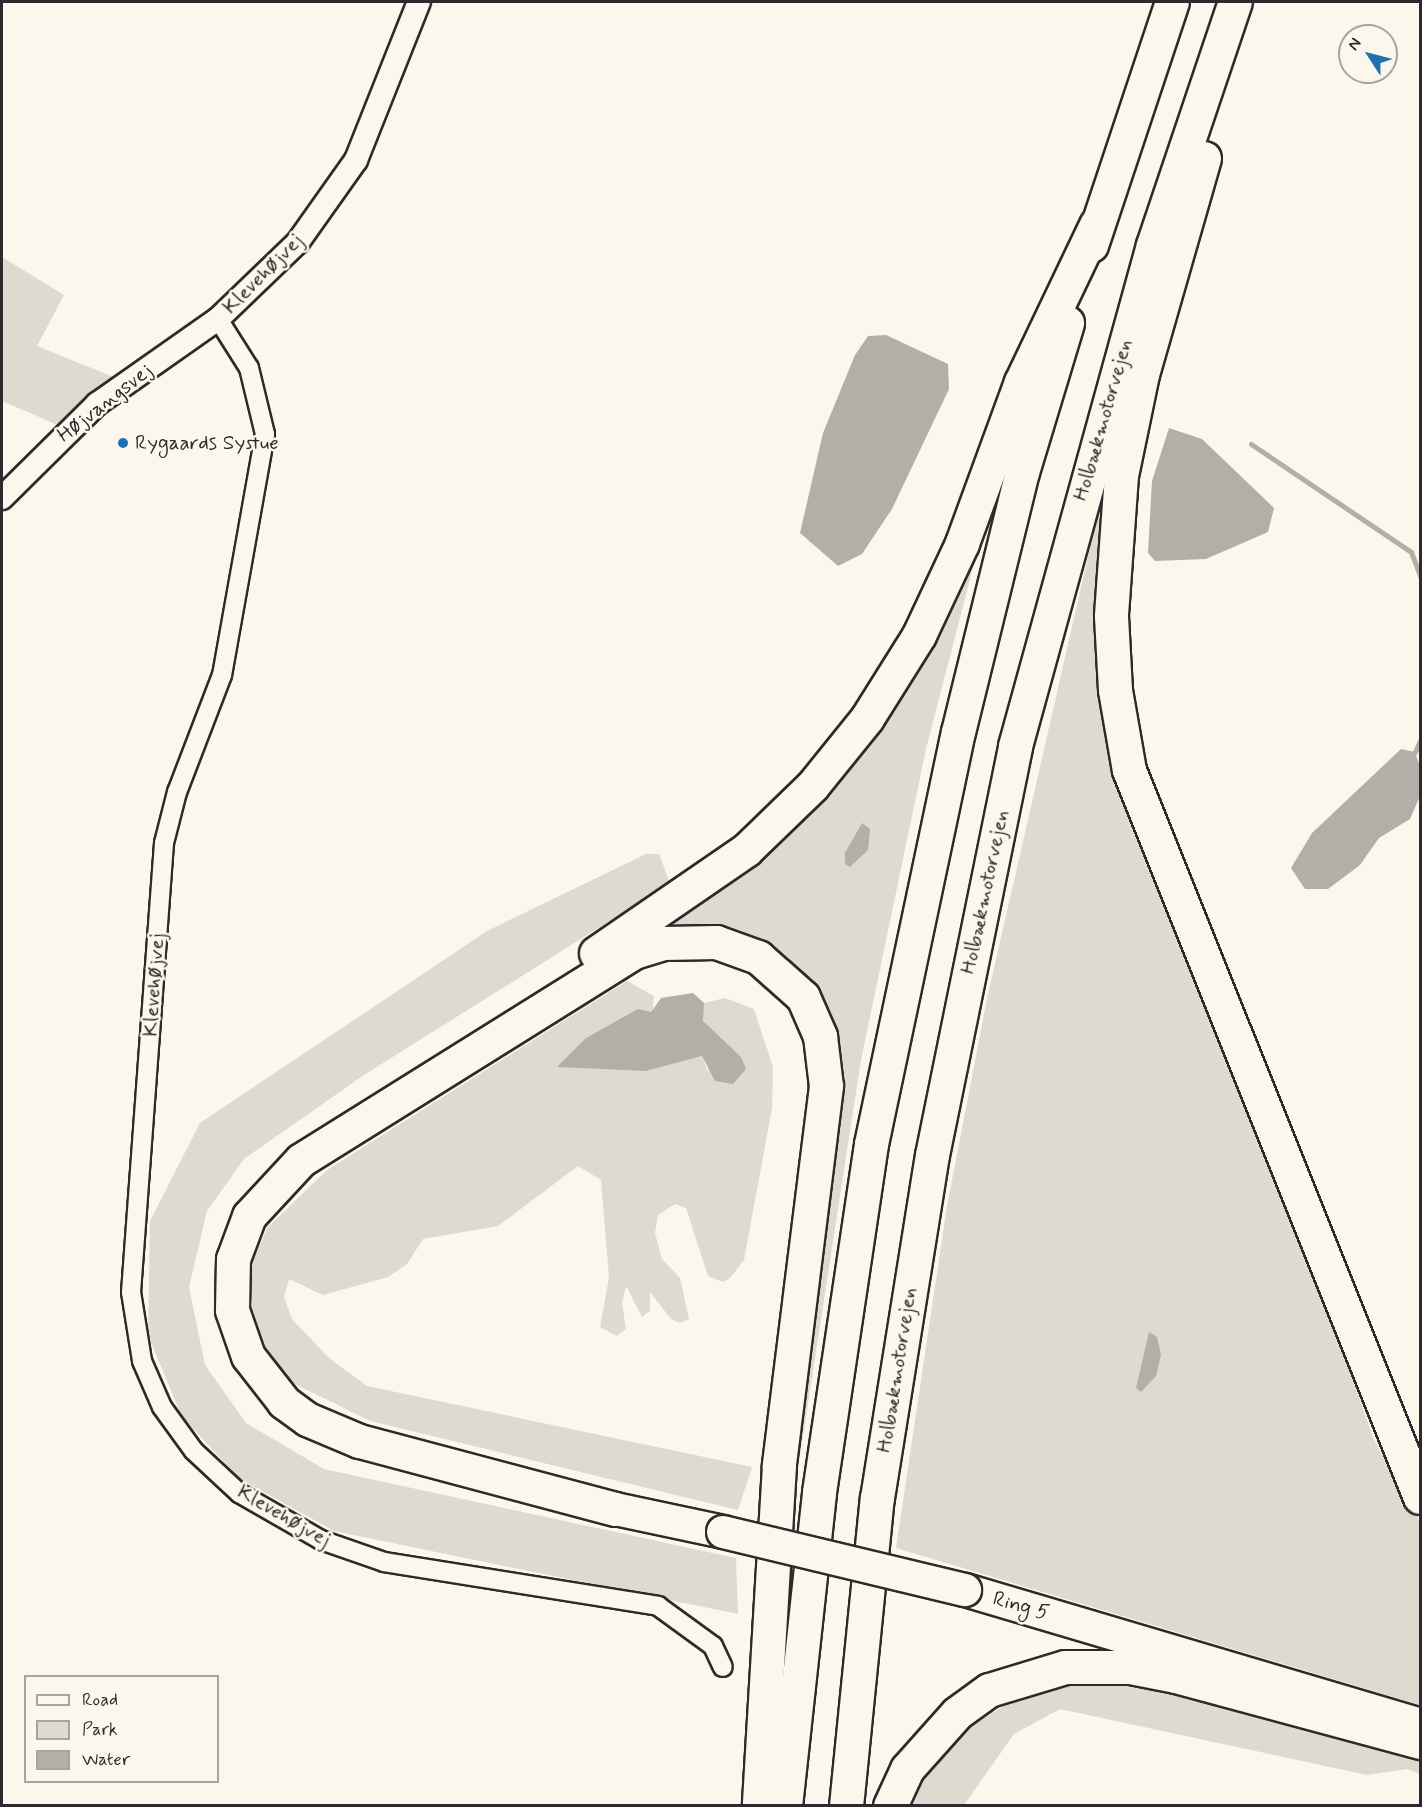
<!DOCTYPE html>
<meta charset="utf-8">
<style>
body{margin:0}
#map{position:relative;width:1422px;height:1807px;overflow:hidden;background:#fbf7ec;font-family:Mynerve,sans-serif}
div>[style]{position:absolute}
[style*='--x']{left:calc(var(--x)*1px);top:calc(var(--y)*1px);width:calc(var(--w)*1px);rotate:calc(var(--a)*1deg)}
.green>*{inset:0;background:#dddad0}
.water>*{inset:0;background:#b1afa7}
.stream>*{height:5px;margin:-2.5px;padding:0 2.5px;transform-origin:2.5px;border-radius:2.5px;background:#b1afa7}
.roads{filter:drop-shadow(2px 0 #2b2b2b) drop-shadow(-2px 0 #2b2b2b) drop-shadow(0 2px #2b2b2b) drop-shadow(0 -2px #2b2b2b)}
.minor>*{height:18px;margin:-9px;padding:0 9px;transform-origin:9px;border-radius:9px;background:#fbf7ec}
.tertiary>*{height:22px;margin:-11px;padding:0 11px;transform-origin:11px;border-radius:11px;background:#fbf7ec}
.trunk>*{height:32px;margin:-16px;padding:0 16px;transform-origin:16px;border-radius:16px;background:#fbf7ec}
.motorway>*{height:33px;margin:-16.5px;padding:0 16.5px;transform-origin:16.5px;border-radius:16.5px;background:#fbf7ec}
.bridges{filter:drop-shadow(2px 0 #2b2b2b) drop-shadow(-2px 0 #2b2b2b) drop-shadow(0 2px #2b2b2b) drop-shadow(0 -2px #2b2b2b)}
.trunk-bridge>*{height:32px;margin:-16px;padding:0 16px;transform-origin:16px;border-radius:16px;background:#fbf7ec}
.dots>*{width:16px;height:16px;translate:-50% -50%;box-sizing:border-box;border:3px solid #fbf7ec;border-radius:50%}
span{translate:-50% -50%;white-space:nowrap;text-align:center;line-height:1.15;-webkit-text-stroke:5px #fbf7ec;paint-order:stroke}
.street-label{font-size:21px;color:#2b2b2b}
.poi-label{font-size:21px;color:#2b2b2b}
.left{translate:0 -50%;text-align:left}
.frame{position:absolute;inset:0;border:3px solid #2b2b2b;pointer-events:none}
.legend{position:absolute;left:24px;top:1675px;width:195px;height:108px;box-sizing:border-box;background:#fbf7ec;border:2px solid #a8a59f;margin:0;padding:8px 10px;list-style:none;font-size:18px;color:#2b2b2b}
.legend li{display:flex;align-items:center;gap:12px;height:30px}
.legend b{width:30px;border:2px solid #a8a59f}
.north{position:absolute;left:1338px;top:24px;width:60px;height:60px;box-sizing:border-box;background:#fbf7ec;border:2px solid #a8a59f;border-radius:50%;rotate:306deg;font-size:16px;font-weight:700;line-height:24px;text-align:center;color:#2b2b2b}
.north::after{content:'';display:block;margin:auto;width:21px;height:27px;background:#1f6fb2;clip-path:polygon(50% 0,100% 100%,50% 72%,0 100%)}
</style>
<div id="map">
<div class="green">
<i style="clip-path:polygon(2px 257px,64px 295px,37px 346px,121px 380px,60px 426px,2px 401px)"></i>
<i style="clip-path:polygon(991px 498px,926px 749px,861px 1060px,789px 1527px,783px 1525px,833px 1123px,810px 990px,656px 932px,778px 830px)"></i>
<i style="clip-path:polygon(1100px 504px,1106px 505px,1098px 679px,1110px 758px,1132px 829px,1320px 1287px,1374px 1440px,1420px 1522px,1420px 1705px,896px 1548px,947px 1206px,987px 999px)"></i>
<i style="clip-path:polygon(646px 854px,659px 854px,670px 883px,364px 1075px,244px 1159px,207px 1211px,189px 1287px,205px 1365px,246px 1423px,324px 1469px,736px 1558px,738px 1614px,334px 1531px,240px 1479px,182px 1417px,148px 1335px,150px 1221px,200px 1123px,487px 931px)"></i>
<i style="clip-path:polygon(627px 981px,654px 996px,646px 1071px,702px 1056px,709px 1074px,700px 1015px,704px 1003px,725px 998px,754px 1009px,773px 1067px,772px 1108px,744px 1260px,731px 1277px,723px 1282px,708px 1276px,686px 1208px,675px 1204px,658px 1215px,655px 1233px,662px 1259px,680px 1278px,689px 1319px,679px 1323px,671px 1319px,650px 1292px,650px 1311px,642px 1317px,626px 1286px,622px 1303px,626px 1329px,617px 1336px,600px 1327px,609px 1278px,601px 1180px,578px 1166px,498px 1226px,423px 1239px,407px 1264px,388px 1277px,323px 1295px,289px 1279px,284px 1297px,292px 1319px,329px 1358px,367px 1386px,752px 1467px,738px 1510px,370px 1421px,285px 1379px,267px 1356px,252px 1311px,252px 1264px,267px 1228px,327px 1170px)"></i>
<i style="clip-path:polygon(1100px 1682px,1241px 1706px,1420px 1760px,1420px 1774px,1407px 1769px,1367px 1775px,1060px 1709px,1014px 1734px,964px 1805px,913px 1806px,924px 1777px,949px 1742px,1006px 1704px,1049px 1687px)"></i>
</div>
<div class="water">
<i style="clip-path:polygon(886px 335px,948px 364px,949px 389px,892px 509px,862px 554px,838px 566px,800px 533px,823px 433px,855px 355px,868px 336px)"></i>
<i style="clip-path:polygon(1169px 428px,1202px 439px,1274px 508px,1268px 532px,1206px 559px,1155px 561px,1148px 553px,1152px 481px)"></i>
<i style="clip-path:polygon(1401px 749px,1415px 752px,1420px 767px,1420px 796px,1410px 819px,1379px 838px,1360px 865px,1328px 889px,1305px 889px,1291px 868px,1312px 833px)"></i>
<i style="clip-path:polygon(862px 823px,870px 829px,868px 850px,850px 867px,845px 864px,845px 853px)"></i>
<i style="clip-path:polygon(693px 993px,704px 1003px,703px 1021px,741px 1057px,746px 1069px,733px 1084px,715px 1081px,702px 1056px,646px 1071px,557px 1067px,586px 1038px,638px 1009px,651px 1012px,661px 998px)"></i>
<i style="clip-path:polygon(1149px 1332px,1157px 1337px,1161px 1355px,1156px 1376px,1141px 1392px,1136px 1388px)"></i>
</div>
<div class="stream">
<i style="--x:1251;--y:444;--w:193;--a:34"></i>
<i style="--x:1411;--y:552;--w:26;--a:69"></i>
<i style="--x:1415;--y:752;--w:12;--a:-66"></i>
</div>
<div class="roads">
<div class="minor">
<i style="--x:218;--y:319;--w:58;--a:57.7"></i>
<i style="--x:249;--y:368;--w:68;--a:76.4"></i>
<i style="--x:265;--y:434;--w:245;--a:100.1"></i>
<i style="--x:222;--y:675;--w:125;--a:111"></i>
<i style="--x:177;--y:792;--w:53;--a:104.3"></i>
<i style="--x:164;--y:843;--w:450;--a:94.2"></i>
<i style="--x:131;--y:1292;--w:70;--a:80.9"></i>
<i style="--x:142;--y:1361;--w:50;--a:66.5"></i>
<i style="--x:162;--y:1407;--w:54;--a:54"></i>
<i style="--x:194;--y:1451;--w:62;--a:43"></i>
<i style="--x:239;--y:1493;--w:95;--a:29.8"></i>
<i style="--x:321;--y:1540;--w:67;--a:19.2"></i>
<i style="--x:384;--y:1562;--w:278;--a:9.1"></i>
<i style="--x:658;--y:1606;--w:68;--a:36"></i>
<i style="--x:713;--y:1646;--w:23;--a:65"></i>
</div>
<div class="tertiary">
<i style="--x:2;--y:498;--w:134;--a:-44.7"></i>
<i style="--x:97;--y:404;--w:148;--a:-35.1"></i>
<i style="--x:218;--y:319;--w:111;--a:-43.9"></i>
<i style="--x:298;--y:242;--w:100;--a:-54.7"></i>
<i style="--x:356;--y:160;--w:170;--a:-68.3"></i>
</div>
<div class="trunk">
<i style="--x:615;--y:1509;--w:110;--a:12"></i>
<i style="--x:965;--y:1590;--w:475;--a:16.5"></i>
</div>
<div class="motorway">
<i style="--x:1204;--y:158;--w:225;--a:106"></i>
<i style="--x:1142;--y:374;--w:103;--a:101.7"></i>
<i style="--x:1121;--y:475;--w:141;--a:94.1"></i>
<i style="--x:1111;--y:616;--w:74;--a:86.9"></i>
<i style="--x:1115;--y:690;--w:81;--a:80.1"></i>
<i style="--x:1129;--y:770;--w:783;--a:68.19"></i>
<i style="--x:1091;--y:245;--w:256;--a:-71.6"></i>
<i style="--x:596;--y:953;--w:182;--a:-34.5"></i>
<i style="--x:746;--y:850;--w:93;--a:-44.1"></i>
<i style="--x:813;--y:785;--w:86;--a:-51.1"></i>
<i style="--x:867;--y:718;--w:98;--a:-57.9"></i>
<i style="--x:919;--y:635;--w:102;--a:-64.9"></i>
<i style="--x:962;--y:543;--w:171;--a:-69.9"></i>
<i style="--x:1021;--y:382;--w:174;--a:-64.5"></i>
<i style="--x:615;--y:1509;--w:265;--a:-165.1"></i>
<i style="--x:359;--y:1441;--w:56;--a:-157.1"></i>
<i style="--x:307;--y:1419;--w:29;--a:-144"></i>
<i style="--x:284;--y:1402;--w:58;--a:-128"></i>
<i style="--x:248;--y:1356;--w:49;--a:-109.2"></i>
<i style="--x:232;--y:1310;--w:51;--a:-88.9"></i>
<i style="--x:233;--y:1259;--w:46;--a:-69.6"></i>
<i style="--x:249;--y:1216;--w:76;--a:-47.1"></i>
<i style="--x:301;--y:1160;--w:393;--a:-32"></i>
<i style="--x:634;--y:952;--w:30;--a:-17"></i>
<i style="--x:663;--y:943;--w:53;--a:-1.1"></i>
<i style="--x:716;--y:942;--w:45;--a:19.7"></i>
<i style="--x:758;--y:957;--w:60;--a:41.6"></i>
<i style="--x:803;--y:997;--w:43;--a:66.4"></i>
<i style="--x:820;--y:1036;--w:50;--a:83.2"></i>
<i style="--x:826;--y:1086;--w:382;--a:97.1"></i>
<i style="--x:779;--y:1465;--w:342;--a:93.4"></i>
<i style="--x:785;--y:1806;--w:316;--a:-83.8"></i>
<i style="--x:819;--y:1492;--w:352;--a:-81.5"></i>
<i style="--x:871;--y:1144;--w:421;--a:-78.1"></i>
<i style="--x:958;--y:732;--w:268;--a:-76.2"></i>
<i style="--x:1022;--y:472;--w:156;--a:-73.2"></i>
<i style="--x:846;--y:1806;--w:310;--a:-84.3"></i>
<i style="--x:877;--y:1498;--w:347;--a:-80.9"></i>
<i style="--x:932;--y:1155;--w:417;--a:-78.5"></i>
<i style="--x:1015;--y:746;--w:520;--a:-74.6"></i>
<i style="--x:1153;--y:245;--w:256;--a:-71.4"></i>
<i style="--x:890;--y:1806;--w:41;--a:-65.3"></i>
<i style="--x:907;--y:1769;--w:75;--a:-48.2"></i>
<i style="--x:957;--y:1713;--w:39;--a:-36"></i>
<i style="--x:989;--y:1690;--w:79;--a:-16.8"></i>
<i style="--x:1065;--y:1667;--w:65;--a:0"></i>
<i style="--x:1130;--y:1667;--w:47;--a:11.1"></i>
<i style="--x:1176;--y:1676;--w:253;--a:15.1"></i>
</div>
</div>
<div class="bridges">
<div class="trunk-bridge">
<i style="--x:723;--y:1532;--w:249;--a:13.5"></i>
</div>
</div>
<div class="dots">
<i style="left:123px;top:443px;background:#1f6fb2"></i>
</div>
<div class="street-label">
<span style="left:263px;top:274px;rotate:-45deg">Klevehøjvej</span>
<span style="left:105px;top:403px;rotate:-38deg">Højvangsvej</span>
<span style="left:1103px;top:420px;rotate:-74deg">Holbækmotorvejen</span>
<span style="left:985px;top:892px;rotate:-78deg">Holbækmotorvejen</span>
<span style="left:154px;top:985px;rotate:-86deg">Klevehøjvej</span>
<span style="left:897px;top:1370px;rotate:-81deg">Holbækmotorvejen</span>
<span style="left:284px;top:1516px;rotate:30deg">Klevehøjvej</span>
<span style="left:1021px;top:1606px;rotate:16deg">Ring 5</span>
</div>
<div class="poi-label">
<span class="left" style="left:135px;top:443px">Rygaards Systue</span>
</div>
<div class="frame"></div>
<ul class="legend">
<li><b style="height:8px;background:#fbf7ec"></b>Road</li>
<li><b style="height:16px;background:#dddad0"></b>Park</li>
<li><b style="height:16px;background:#b1afa7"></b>Water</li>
</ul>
<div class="north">N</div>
</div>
